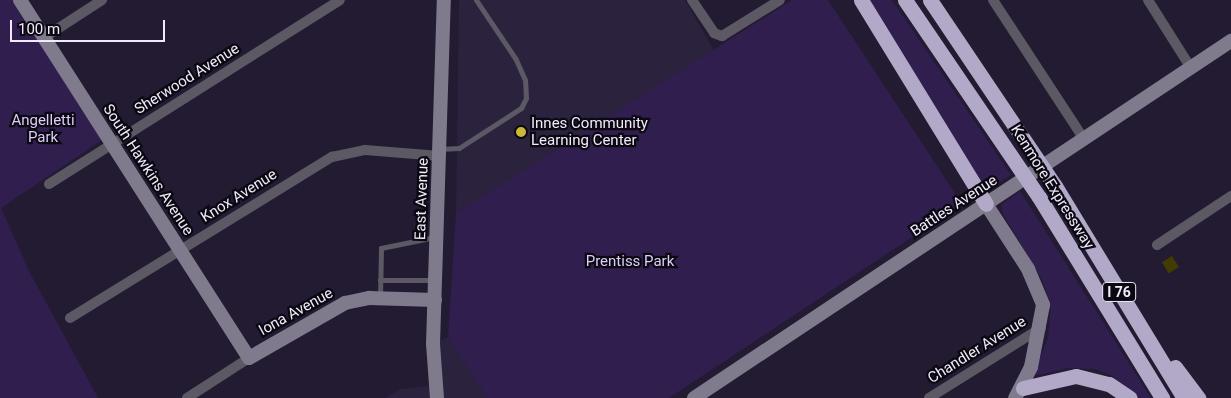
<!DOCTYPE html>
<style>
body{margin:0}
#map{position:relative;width:1231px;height:398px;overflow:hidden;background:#221b31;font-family:Roboto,sans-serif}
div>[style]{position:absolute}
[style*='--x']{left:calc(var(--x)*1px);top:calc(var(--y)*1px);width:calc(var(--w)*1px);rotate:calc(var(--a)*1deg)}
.built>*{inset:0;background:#2b223e}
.green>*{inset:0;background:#301f4e}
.building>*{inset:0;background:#433c02;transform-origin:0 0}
.lane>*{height:5px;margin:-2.5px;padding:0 2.5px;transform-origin:2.5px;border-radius:2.5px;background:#5c5965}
.street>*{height:10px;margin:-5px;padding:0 5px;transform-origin:5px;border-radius:5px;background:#5c5965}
.secondary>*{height:14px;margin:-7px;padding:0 7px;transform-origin:7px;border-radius:7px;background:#7f7a8c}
.highway>*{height:15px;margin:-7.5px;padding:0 7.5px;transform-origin:7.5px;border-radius:7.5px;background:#b1a9c7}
.dots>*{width:14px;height:14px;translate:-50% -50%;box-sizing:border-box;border:2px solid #0b0811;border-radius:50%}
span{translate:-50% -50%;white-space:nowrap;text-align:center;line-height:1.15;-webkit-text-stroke:4.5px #0b0811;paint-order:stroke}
.shield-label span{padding:1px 4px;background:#0b0811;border:1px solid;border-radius:4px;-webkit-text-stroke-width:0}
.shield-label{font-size:14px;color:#efebfb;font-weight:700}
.street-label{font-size:15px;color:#efebfb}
.park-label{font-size:15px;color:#dacefa}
.poi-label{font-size:15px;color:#efebfb}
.left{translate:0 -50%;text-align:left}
.scale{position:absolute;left:10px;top:20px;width:155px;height:22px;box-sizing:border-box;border:2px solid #efebfb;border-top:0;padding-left:6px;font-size:15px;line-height:18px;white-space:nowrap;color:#efebfb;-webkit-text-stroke:4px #0b0811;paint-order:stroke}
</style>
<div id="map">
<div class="built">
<i style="clip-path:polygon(459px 0,685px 0,714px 50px,456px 213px)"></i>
<i style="clip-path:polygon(448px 337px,487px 398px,385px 398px,400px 389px,436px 385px,433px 344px)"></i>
</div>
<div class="green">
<i style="clip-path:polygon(0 0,13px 0,102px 140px,1px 208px,30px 273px,98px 398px,0 398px)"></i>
<i style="clip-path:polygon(792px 0,828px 0,962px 204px,669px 398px,487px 398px,448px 337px,456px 213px)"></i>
<i style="clip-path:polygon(866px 0,892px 0,1011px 175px,988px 189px,979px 181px)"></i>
<i style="clip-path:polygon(1020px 191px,1151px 398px,1140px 398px,1111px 375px,1095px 369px,1068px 368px,1033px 376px,1048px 338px,1051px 305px,1042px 280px,1003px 214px,1001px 205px)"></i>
</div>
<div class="building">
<i style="left:1172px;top:256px;width:13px;height:12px;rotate:58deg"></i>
</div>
<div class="lane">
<i style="--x:440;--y:149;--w:19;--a:-3"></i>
<i style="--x:459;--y:148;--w:74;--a:-32.8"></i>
<i style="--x:521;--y:108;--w:11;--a:-63"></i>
<i style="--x:526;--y:98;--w:18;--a:-93"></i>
<i style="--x:525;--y:80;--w:24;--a:-114"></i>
<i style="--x:515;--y:58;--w:70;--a:-123.9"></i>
<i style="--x:380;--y:280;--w:54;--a:0"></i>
<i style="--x:380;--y:297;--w:49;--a:-88.8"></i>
<i style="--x:381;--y:248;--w:55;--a:-11.5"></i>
</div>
<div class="street">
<i style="--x:692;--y:0;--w:40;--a:56"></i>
<i style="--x:714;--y:33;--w:9;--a:21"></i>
<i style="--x:722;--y:36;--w:68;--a:-31.8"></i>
<i style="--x:993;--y:0;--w:166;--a:56.8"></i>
<i style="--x:1148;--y:0;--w:80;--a:57.7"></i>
<i style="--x:45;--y:37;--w:68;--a:-33"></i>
<i style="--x:49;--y:184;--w:344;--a:-32.3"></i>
<i style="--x:1157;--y:245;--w:89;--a:-33.5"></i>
<i style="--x:70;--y:318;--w:308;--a:-31.6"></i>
<i style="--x:332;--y:157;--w:34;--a:-12"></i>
<i style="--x:365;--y:150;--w:75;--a:4.6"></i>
<i style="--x:187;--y:398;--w:74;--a:-32.8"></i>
<i style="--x:929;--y:398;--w:132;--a:-32"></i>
</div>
<div class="secondary">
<i style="--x:20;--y:0;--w:425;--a:57.4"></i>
<i style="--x:249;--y:358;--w:111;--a:-29.8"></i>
<i style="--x:345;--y:303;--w:25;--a:-12"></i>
<i style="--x:369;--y:298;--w:66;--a:1.7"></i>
<i style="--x:986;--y:204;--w:77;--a:57.1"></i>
<i style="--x:1028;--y:269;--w:39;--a:67"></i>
<i style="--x:1043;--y:305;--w:63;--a:101"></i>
<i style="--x:1031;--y:367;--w:35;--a:117"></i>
<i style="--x:437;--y:398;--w:54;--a:-94.2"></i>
<i style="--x:433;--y:344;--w:344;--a:-88.2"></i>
<i style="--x:694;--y:398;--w:645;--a:-33.62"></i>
</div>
<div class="highway">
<i style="--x:861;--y:0;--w:239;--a:58.5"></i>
<i style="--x:905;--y:0;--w:238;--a:55.8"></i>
<i style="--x:1039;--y:197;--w:236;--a:58.5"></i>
<i style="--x:930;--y:0;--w:224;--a:56.1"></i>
<i style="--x:1055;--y:186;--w:248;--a:58.7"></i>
<i style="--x:1175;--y:367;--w:39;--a:53"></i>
<i style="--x:1023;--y:388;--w:54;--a:-12.8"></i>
<i style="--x:1076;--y:376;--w:34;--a:14"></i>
<i style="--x:1109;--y:384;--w:25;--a:34"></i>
</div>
<div class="dots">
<i style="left:521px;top:132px;background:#cbba39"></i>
</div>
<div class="shield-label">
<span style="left:1119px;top:292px">I 76</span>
</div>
<div class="street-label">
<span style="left:187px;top:79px;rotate:-32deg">Sherwood Avenue</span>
<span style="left:148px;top:170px;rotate:57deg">South Hawkins Avenue</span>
<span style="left:1052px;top:187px;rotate:58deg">Kenmore Expressway</span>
<span style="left:239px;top:196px;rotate:-32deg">Knox Avenue</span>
<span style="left:422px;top:199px;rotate:-88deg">East Avenue</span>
<span style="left:954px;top:206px;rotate:-33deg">Battles Avenue</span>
<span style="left:296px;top:312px;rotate:-29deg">Iona Avenue</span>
<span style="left:977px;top:350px;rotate:-32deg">Chandler Avenue</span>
</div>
<div class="park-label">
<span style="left:43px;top:129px">Angelletti<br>Park</span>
<span style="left:630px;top:262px">Prentiss Park</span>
</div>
<div class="poi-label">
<span class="left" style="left:531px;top:132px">Innes Community<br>Learning Center</span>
</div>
<div class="scale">100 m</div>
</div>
